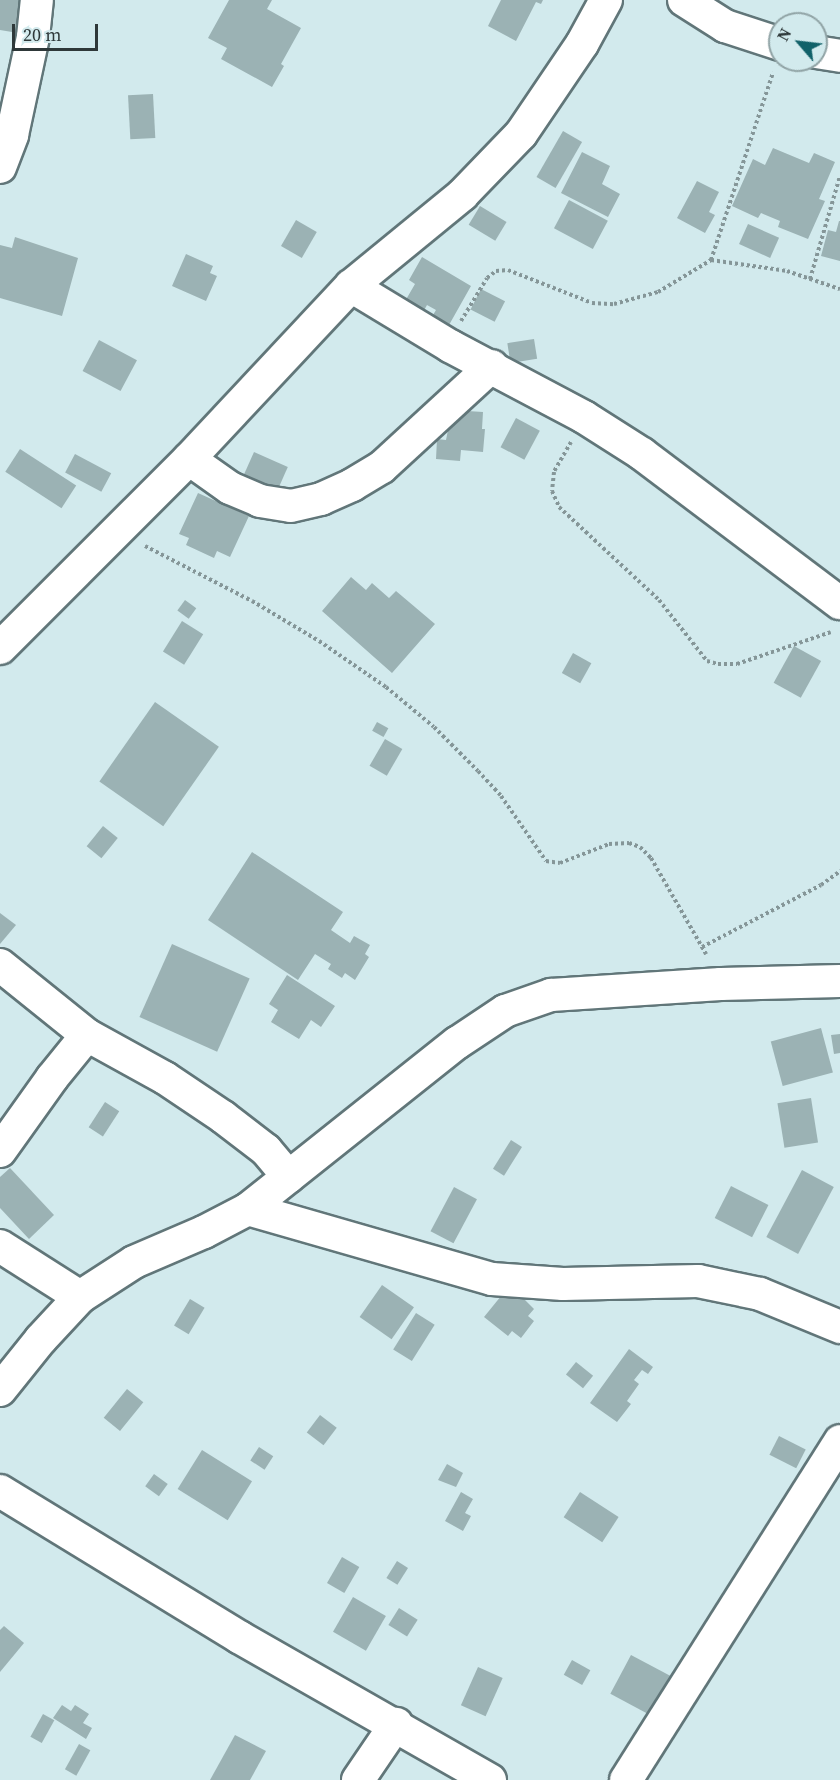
<!DOCTYPE html>
<style>
body{margin:0}
#map{position:relative;width:840px;height:1780px;overflow:hidden;background:#d2eaed;font-family:"Source Serif 4",serif}
div>[style]{position:absolute}
[style*='--x']{left:calc(var(--x)*1px);top:calc(var(--y)*1px);width:calc(var(--w)*1px);rotate:calc(var(--a)*1deg)}
.building>*{inset:0;background:#9bb2b4;transform-origin:0 0}
.path>*{height:4px;margin-top:-2px;transform-origin:0;background:repeating-linear-gradient(90deg,#859698 0 3px,transparent 0 6px)}
.roads{filter:drop-shadow(2px 0 #617679) drop-shadow(-2px 0 #617679) drop-shadow(0 2px #617679) drop-shadow(0 -2px #617679)}
.minor>*{height:32px;margin:-16px;padding:0 16px;transform-origin:16px;border-radius:16px;background:#fff}
span{translate:-50% -50%;white-space:nowrap;text-align:center;line-height:1.15;-webkit-text-stroke:6px #d2eaed;paint-order:stroke}
.north{position:absolute;left:768px;top:12px;width:60px;height:60px;box-sizing:border-box;background:#d2eaed;border:2px solid #90a3a5;border-radius:50%;rotate:298deg;font-size:16px;font-weight:700;line-height:24px;text-align:center;color:#2e3839}
.north::after{content:'';display:block;margin:auto;width:21px;height:27px;background:#116169;clip-path:polygon(50% 0,100% 100%,50% 72%,0 100%)}
.scale{position:absolute;left:12px;top:24px;width:86px;height:27px;box-sizing:border-box;border:3px solid #2e3839;border-top:0;padding-left:8px;font-size:18px;line-height:21px;white-space:nowrap;color:#2e3839;-webkit-text-stroke:4px #d2eaed;paint-order:stroke}
</style>
<div id="map">
<div class="building">
<i style="clip-path:polygon(0 0,23px 0,18px 33px,0 30px)"></i>
<i style="clip-path:polygon(229px 0,272px 0,267px 9px,301px 28px,281px 64px,284px 66px,272px 87px,221px 59px,227px 48px,208px 38px)"></i>
<i style="clip-path:polygon(501px 0,543px 0,541px 4px,536px 2px,516px 41px,488px 26px)"></i>
<i style="left:153px;top:94px;width:44px;height:25px;rotate:87deg"></i>
<i style="left:563px;top:131px;width:22px;height:53px;rotate:30deg"></i>
<i style="clip-path:polygon(773px 148px,809px 163px,814px 153px,835px 162px,819px 199px,825px 201px,808px 239px,778px 227px,780px 221px,761px 213px,758px 218px,732px 206px,753px 159px,765px 165px)"></i>
<i style="clip-path:polygon(582px 152px,610px 166px,602px 184px,620px 194px,608px 217px,561px 193px)"></i>
<i style="clip-path:polygon(697px 181px,719px 192px,709px 212px,715px 215px,705px 233px,677px 218px)"></i>
<i style="left:569px;top:200px;width:44px;height:32px;rotate:28deg"></i>
<i style="left:480px;top:206px;width:31px;height:22px;rotate:31deg"></i>
<i style="left:296px;top:220px;width:24px;height:30px;rotate:30deg"></i>
<i style="clip-path:polygon(839px 221px,840px 221px,840px 261px,821px 256px,828px 230px,836px 232px)"></i>
<i style="left:748px;top:224px;width:34px;height:22px;rotate:24deg"></i>
<i style="clip-path:polygon(15px 237px,78px 258px,62px 316px,0 298px,0 245px,12px 248px)"></i>
<i style="clip-path:polygon(186px 254px,213px 266px,210px 273px,217px 276px,206px 301px,172px 286px)"></i>
<i style="clip-path:polygon(422px 257px,471px 286px,449px 325px,433px 315px,436px 310px,427px 305px,422px 314px,404px 303px,415px 284px,409px 280px)"></i>
<i style="left:481px;top:289px;width:27px;height:23px;rotate:27deg"></i>
<i style="left:534px;top:339px;width:20px;height:27px;rotate:81deg"></i>
<i style="left:99px;top:340px;width:43px;height:35px;rotate:28deg"></i>
<i style="clip-path:polygon(452px 410px,483px 412px,482px 429px,485px 429px,483px 452px,461px 450px,460px 461px,436px 459px,437px 439px,446px 440px)"></i>
<i style="left:516px;top:418px;width:27px;height:33px;rotate:28deg"></i>
<i style="left:20px;top:449px;width:67px;height:27px;rotate:33deg"></i>
<i style="left:254px;top:452px;width:37px;height:28px;rotate:24deg"></i>
<i style="left:75px;top:454px;width:41px;height:21px;rotate:28deg"></i>
<i style="clip-path:polygon(198px 493px,249px 516px,230px 557px,217px 551px,214px 558px,186px 545px,189px 538px,179px 534px)"></i>
<i style="clip-path:polygon(351px 577px,366px 590px,372px 583px,389px 598px,396px 591px,435px 624px,392px 673px,322px 611px)"></i>
<i style="left:185px;top:600px;width:14px;height:13px;rotate:36deg"></i>
<i style="left:182px;top:621px;width:25px;height:36px;rotate:32deg"></i>
<i style="left:794px;top:646px;width:31px;height:42px;rotate:29deg"></i>
<i style="left:573px;top:653px;width:21px;height:23px;rotate:29deg"></i>
<i style="left:155px;top:702px;width:78px;height:97px;rotate:35deg"></i>
<i style="left:377px;top:722px;width:13px;height:10px;rotate:29deg"></i>
<i style="left:385px;top:739px;width:20px;height:31px;rotate:30deg"></i>
<i style="left:103px;top:826px;width:19px;height:26px;rotate:39deg"></i>
<i style="clip-path:polygon(252px 852px,343px 912px,331px 930px,350px 943px,354px 936px,370px 945px,365px 954px,369px 957px,355px 980px,345px 973px,342px 978px,328px 969px,331px 964px,315px 954px,298px 980px,208px 920px)"></i>
<i style="clip-path:polygon(0 913px,16px 925px,0 944px)"></i>
<i style="left:172px;top:944px;width:85px;height:80px;rotate:24deg"></i>
<i style="clip-path:polygon(287px 975px,335px 1006px,321px 1027px,311px 1020px,299px 1039px,271px 1022px,278px 1010px,269px 1004px)"></i>
<i style="left:821px;top:1028px;width:46px;height:52px;rotate:75deg"></i>
<i style="clip-path:polygon(840px 1034px,840px 1053px,834px 1054px,831px 1035px)"></i>
<i style="left:811px;top:1098px;width:45px;height:34px;rotate:81deg"></i>
<i style="left:105px;top:1102px;width:17px;height:30px;rotate:33deg"></i>
<i style="left:511px;top:1140px;width:13px;height:34px;rotate:32deg"></i>
<i style="clip-path:polygon(10px 1168px,54px 1215px,29px 1239px,0 1208px,0 1177px)"></i>
<i style="left:802px;top:1170px;width:36px;height:76px;rotate:28deg"></i>
<i style="left:731px;top:1186px;width:42px;height:36px;rotate:27deg"></i>
<i style="left:454px;top:1187px;width:26px;height:50px;rotate:28deg"></i>
<i style="left:382px;top:1285px;width:39px;height:39px;rotate:35deg"></i>
<i style="clip-path:polygon(510px 1285px,534px 1309px,528px 1316px,534px 1321px,521px 1338px,512px 1331px,508px 1336px,484px 1317px)"></i>
<i style="left:190px;top:1299px;width:17px;height:31px;rotate:31deg"></i>
<i style="left:416px;top:1313px;width:22px;height:43px;rotate:32deg"></i>
<i style="clip-path:polygon(629px 1349px,653px 1367px,648px 1374px,642px 1370px,634px 1380px,639px 1384px,627px 1401px,631px 1404px,617px 1422px,590px 1403px)"></i>
<i style="left:576px;top:1362px;width:22px;height:16px;rotate:39deg"></i>
<i style="left:127px;top:1389px;width:21px;height:37px;rotate:39deg"></i>
<i style="left:320px;top:1415px;width:21px;height:22px;rotate:37deg"></i>
<i style="left:779px;top:1436px;width:30px;height:21px;rotate:27deg"></i>
<i style="left:259px;top:1447px;width:17px;height:16px;rotate:33deg"></i>
<i style="left:202px;top:1450px;width:59px;height:46px;rotate:32deg"></i>
<i style="clip-path:polygon(447px 1464px,463px 1473px,456px 1487px,438px 1480px)"></i>
<i style="left:154px;top:1474px;width:17px;height:15px;rotate:36deg"></i>
<i style="clip-path:polygon(461px 1492px,473px 1499px,465px 1513px,471px 1516px,463px 1531px,445px 1521px)"></i>
<i style="left:580px;top:1492px;width:46px;height:30px;rotate:33deg"></i>
<i style="left:342px;top:1557px;width:20px;height:30px;rotate:30deg"></i>
<i style="left:397px;top:1561px;width:13px;height:20px;rotate:32deg"></i>
<i style="left:353px;top:1597px;width:38px;height:40px;rotate:30deg"></i>
<i style="left:399px;top:1608px;width:22px;height:20px;rotate:32deg"></i>
<i style="clip-path:polygon(4px 1626px,24px 1643px,0 1672px,0 1630px)"></i>
<i style="left:631px;top:1655px;width:47px;height:44px;rotate:28deg"></i>
<i style="left:572px;top:1660px;width:21px;height:17px;rotate:29deg"></i>
<i style="left:478px;top:1667px;width:27px;height:42px;rotate:24deg"></i>
<i style="clip-path:polygon(62px 1705px,71px 1711px,75px 1705px,89px 1714px,83px 1723px,92px 1728px,86px 1739px,53px 1718px)"></i>
<i style="left:43px;top:1714px;width:13px;height:26px;rotate:29deg"></i>
<i style="clip-path:polygon(235px 1735px,266px 1751px,250px 1780px,210px 1780px)"></i>
<i style="left:79px;top:1744px;width:13px;height:29px;rotate:29deg"></i>
</div>
<div class="path">
<i style="--x:711;--y:260;--w:198;--a:-71.7"></i>
<i style="--x:810;--y:279;--w:107;--a:-73.8"></i>
<i style="--x:461;--y:321;--w:50;--a:-58.8"></i>
<i style="--x:487;--y:278;--w:11;--a:-38"></i>
<i style="--x:496;--y:271;--w:12;--a:-5"></i>
<i style="--x:508;--y:270;--w:90;--a:21.4"></i>
<i style="--x:592;--y:303;--w:22;--a:3"></i>
<i style="--x:614;--y:304;--w:46;--a:-15.3"></i>
<i style="--x:658;--y:292;--w:62;--a:-31.1"></i>
<i style="--x:711;--y:260;--w:77;--a:8.2"></i>
<i style="--x:787;--y:271;--w:56;--a:18.8"></i>
<i style="--x:571;--y:442;--w:34;--a:120"></i>
<i style="--x:554;--y:472;--w:19;--a:96"></i>
<i style="--x:552;--y:491;--w:17;--a:66"></i>
<i style="--x:559;--y:507;--w:137;--a:42.9"></i>
<i style="--x:659;--y:600;--w:78;--a:51.8"></i>
<i style="--x:707;--y:661;--w:11;--a:15"></i>
<i style="--x:718;--y:664;--w:19;--a:0"></i>
<i style="--x:737;--y:664;--w:99;--a:-18.8"></i>
<i style="--x:145;--y:546;--w:120;--a:27.2"></i>
<i style="--x:252;--y:601;--w:78;--a:30.8"></i>
<i style="--x:319;--y:641;--w:81;--a:34.5"></i>
<i style="--x:386;--y:687;--w:62;--a:39.8"></i>
<i style="--x:434;--y:727;--w:62;--a:45"></i>
<i style="--x:478;--y:771;--w:34;--a:47"></i>
<i style="--x:501;--y:796;--w:79;--a:55.3"></i>
<i style="--x:546;--y:861;--w:14;--a:8"></i>
<i style="--x:560;--y:863;--w:53;--a:-21.2"></i>
<i style="--x:609;--y:844;--w:20;--a:-3"></i>
<i style="--x:629;--y:843;--w:12;--a:20"></i>
<i style="--x:640;--y:847;--w:16;--a:45"></i>
<i style="--x:651;--y:858;--w:111;--a:60.2"></i>
<i style="--x:702;--y:947;--w:134;--a:-27.5"></i>
<i style="--x:821;--y:885;--w:24;--a:-36"></i>
</div>
<div class="roads">
<div class="minor">
<i style="--x:684;--y:0;--w:49;--a:32.4"></i>
<i style="--x:725;--y:26;--w:58;--a:18.1"></i>
<i style="--x:816;--y:52;--w:24;--a:9"></i>
<i style="--x:0;--y:167;--w:34;--a:-69"></i>
<i style="--x:12;--y:135;--w:100;--a:-77.9"></i>
<i style="--x:33;--y:37;--w:37;--a:-84"></i>
<i style="--x:351;--y:286;--w:116;--a:31.2"></i>
<i style="--x:450;--y:346;--w:152;--a:27.9"></i>
<i style="--x:584;--y:417;--w:69;--a:32.5"></i>
<i style="--x:642;--y:454;--w:248;--a:37"></i>
<i style="--x:189;--y:459;--w:50;--a:35.3"></i>
<i style="--x:230;--y:488;--w:33;--a:23"></i>
<i style="--x:260;--y:501;--w:31;--a:9"></i>
<i style="--x:291;--y:506;--w:31;--a:-13"></i>
<i style="--x:321;--y:499;--w:34;--a:-24"></i>
<i style="--x:352;--y:485;--w:35;--a:-31"></i>
<i style="--x:382;--y:467;--w:149;--a:-42.6"></i>
<i style="--x:0;--y:648;--w:267;--a:-45"></i>
<i style="--x:189;--y:459;--w:237;--a:-46.9"></i>
<i style="--x:351;--y:286;--w:144;--a:-39.3"></i>
<i style="--x:462;--y:195;--w:85;--a:-46"></i>
<i style="--x:521;--y:134;--w:109;--a:-55.9"></i>
<i style="--x:582;--y:44;--w:50;--a:-61.4"></i>
<i style="--x:0;--y:965;--w:112;--a:38.8"></i>
<i style="--x:87;--y:1035;--w:89;--a:28.9"></i>
<i style="--x:165;--y:1078;--w:70;--a:33.9"></i>
<i style="--x:223;--y:1117;--w:54;--a:37.5"></i>
<i style="--x:266;--y:1150;--w:35;--a:50"></i>
<i style="--x:0;--y:1151;--w:90;--a:-54.5"></i>
<i style="--x:52;--y:1078;--w:55;--a:-50.9"></i>
<i style="--x:248;--y:1209;--w:254;--a:16"></i>
<i style="--x:492;--y:1279;--w:71;--a:4"></i>
<i style="--x:563;--y:1284;--w:135;--a:-1.3"></i>
<i style="--x:698;--y:1281;--w:63;--a:11.8"></i>
<i style="--x:760;--y:1294;--w:87;--a:22.4"></i>
<i style="--x:0;--y:1246;--w:95;--a:32.5"></i>
<i style="--x:0;--y:1390;--w:65;--a:-51.2"></i>
<i style="--x:41;--y:1339;--w:57;--a:-47.1"></i>
<i style="--x:80;--y:1297;--w:64;--a:-32.9"></i>
<i style="--x:134;--y:1262;--w:76;--a:-23.2"></i>
<i style="--x:204;--y:1232;--w:50;--a:-27.6"></i>
<i style="--x:248;--y:1209;--w:267;--a:-38.5"></i>
<i style="--x:457;--y:1043;--w:58;--a:-33.7"></i>
<i style="--x:505;--y:1011;--w:49;--a:-19.2"></i>
<i style="--x:551;--y:995;--w:170;--a:-3.7"></i>
<i style="--x:721;--y:984;--w:119;--a:-1.4"></i>
<i style="--x:0;--y:1491;--w:280;--a:31.4"></i>
<i style="--x:239;--y:1637;--w:289;--a:29.7"></i>
<i style="--x:358;--y:1780;--w:68;--a:-55.8"></i>
<i style="--x:626;--y:1780;--w:401;--a:-57.7"></i>
</div>
</div>
<div class="north">N</div>
<div class="scale">20 m</div>
</div>
